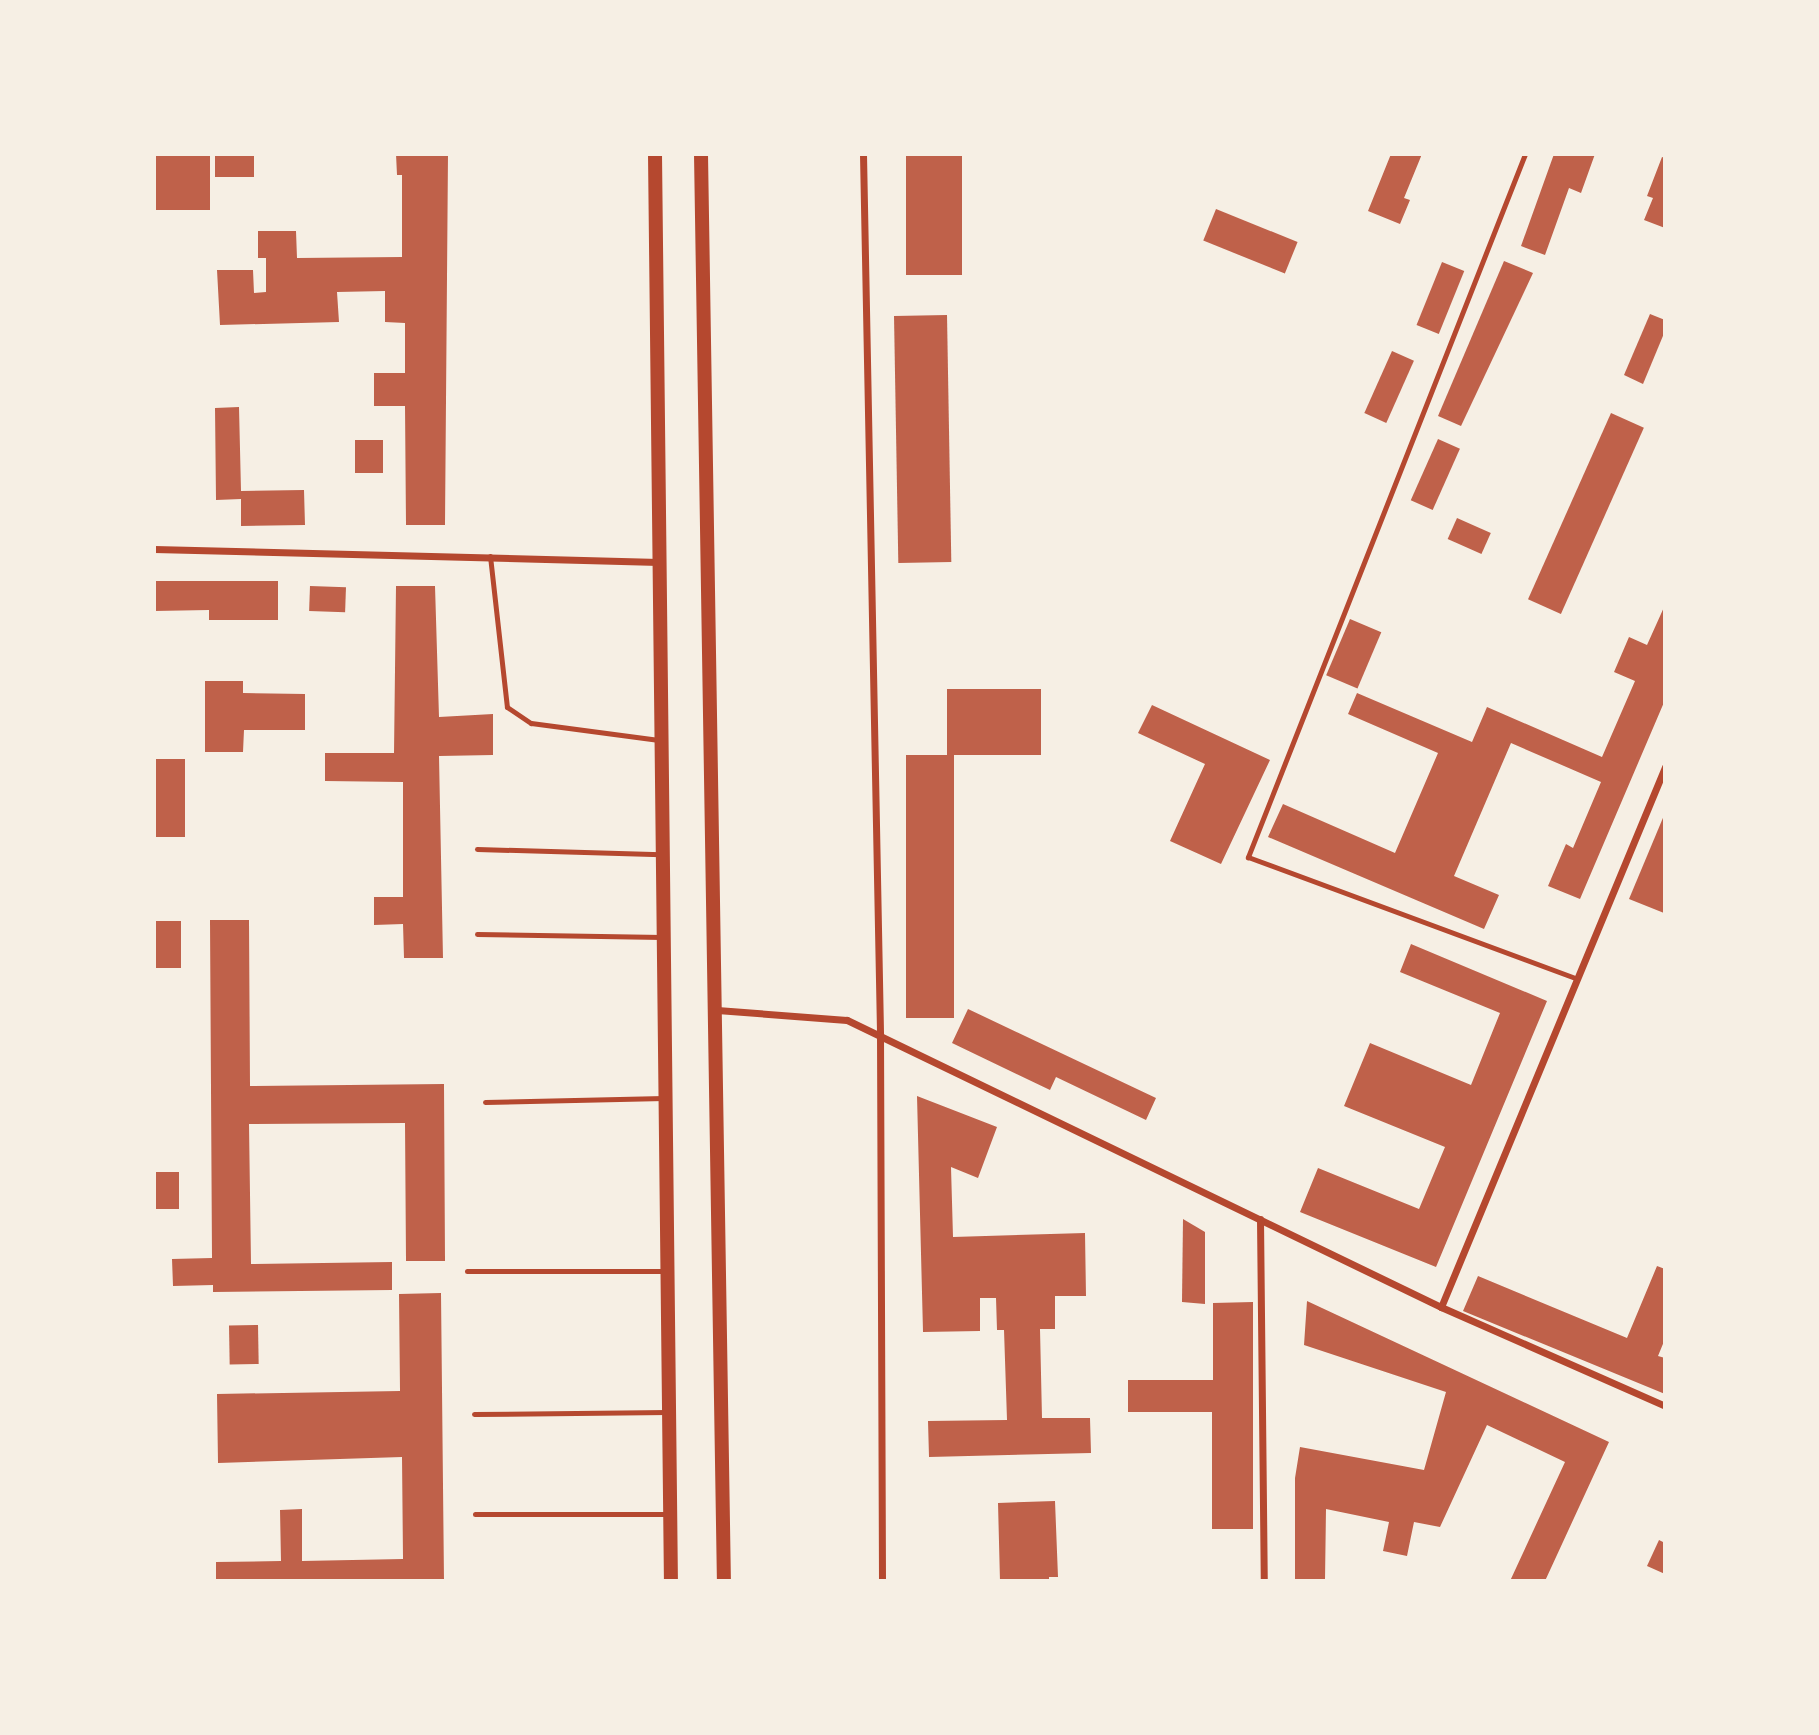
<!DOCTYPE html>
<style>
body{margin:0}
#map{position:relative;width:1819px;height:1735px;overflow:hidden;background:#f6efe4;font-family:"Titillium Web",sans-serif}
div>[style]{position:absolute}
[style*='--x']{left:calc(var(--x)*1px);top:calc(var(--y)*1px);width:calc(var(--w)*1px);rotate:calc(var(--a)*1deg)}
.building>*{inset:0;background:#bf614a;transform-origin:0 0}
.service>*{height:5px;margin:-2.5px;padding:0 2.5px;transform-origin:2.5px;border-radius:2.5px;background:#b5482f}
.minor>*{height:7px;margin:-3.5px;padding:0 3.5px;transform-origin:3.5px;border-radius:3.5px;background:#b5482f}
.secondary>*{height:14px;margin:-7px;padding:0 7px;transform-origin:7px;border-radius:7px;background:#b5482f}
span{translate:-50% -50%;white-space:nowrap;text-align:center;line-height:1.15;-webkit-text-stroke:7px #f6efe4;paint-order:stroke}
.frame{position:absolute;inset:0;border:156px solid #f6efe4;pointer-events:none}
</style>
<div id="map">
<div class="building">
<i style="left:154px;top:154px;width:56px;height:56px"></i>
<i style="left:215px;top:154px;width:39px;height:23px"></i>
<i style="clip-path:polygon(396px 154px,448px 154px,445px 525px,406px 525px,405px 406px,374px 406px,374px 373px,405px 373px,405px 323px,385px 322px,385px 291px,337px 292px,339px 322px,220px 325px,217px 270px,253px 270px,254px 293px,266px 292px,266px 258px,258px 258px,258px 231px,296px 231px,297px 258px,402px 257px,402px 175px,397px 175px)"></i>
<i style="left:906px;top:154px;width:56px;height:121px"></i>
<i style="clip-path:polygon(1391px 154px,1422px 154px,1404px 198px,1410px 200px,1400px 224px,1368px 211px)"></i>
<i style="clip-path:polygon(1554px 154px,1595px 154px,1581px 193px,1569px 188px,1545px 255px,1521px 246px)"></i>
<i style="clip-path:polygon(1662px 157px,1665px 158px,1665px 228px,1644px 220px,1653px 198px,1647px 196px)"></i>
<i style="left:1216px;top:209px;width:88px;height:34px;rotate:22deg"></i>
<i style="clip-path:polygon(1504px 261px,1533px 273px,1461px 426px,1438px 416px)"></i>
<i style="left:1442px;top:262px;width:24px;height:68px;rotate:22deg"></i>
<i style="clip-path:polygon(1650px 314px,1665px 320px,1665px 331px,1643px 384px,1624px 375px)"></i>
<i style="left:947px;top:315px;width:247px;height:53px;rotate:89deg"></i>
<i style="left:1392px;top:351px;width:24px;height:68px;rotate:24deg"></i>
<i style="clip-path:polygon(239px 407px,241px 491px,304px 490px,305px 525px,241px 526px,241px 499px,216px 500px,215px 408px)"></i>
<i style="left:1611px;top:413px;width:36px;height:204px;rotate:24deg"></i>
<i style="left:1438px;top:439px;width:24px;height:67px;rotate:24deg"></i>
<i style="left:383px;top:440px;width:33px;height:28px;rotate:90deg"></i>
<i style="left:1457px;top:518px;width:37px;height:23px;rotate:24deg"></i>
<i style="clip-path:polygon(154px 581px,278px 581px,278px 620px,209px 620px,209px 610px,154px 611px)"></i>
<i style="left:310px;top:586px;width:36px;height:25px;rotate:2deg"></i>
<i style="clip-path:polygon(396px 586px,435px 586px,439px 717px,493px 714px,493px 755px,439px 756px,443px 958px,404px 958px,403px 924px,374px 925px,374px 897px,403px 897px,403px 782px,325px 781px,325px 753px,394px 753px)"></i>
<i style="clip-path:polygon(1665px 605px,1665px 700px,1580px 899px,1548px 886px,1566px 844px,1573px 848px,1601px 782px,1511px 743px,1454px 876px,1499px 895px,1484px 929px,1268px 837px,1283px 804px,1395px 853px,1438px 753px,1348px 714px,1357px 693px,1472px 742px,1487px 707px,1602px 757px,1635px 681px,1614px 672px,1629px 637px,1647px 645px)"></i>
<i style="left:1350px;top:619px;width:34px;height:61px;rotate:23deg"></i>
<i style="clip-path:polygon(205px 681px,243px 681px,243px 693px,305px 694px,305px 730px,244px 730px,243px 752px,205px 752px)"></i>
<i style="clip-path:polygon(947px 689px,1041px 689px,1041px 755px,954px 755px,954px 1018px,906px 1018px,906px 755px,947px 755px)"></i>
<i style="clip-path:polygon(1152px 705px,1270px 760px,1221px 864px,1170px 841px,1205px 764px,1138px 733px)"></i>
<i style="left:154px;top:759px;width:31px;height:78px"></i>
<i style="clip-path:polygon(1665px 813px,1665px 910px,1664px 913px,1629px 899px)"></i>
<i style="clip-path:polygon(210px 920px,249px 920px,250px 1086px,444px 1084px,445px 1261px,406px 1261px,405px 1123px,249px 1124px,251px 1264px,392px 1262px,392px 1290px,213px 1292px,213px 1285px,173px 1286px,172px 1259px,212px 1258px)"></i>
<i style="left:154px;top:921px;width:27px;height:47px"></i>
<i style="clip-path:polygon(1411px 944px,1547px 1001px,1436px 1267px,1300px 1212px,1318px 1168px,1419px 1209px,1445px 1147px,1344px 1106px,1370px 1043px,1471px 1085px,1500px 1013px,1400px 972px)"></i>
<i style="clip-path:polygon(968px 1009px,1156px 1098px,1146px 1120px,1056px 1077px,1050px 1090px,952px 1043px)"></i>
<i style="clip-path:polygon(917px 1096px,997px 1127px,978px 1178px,951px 1167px,953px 1237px,1085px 1233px,1086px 1296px,1055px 1296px,1055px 1329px,1040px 1329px,1042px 1418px,1090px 1418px,1091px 1453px,929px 1457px,928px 1421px,1007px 1420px,1004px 1330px,997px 1330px,996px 1298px,980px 1298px,980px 1331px,923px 1332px)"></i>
<i style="left:154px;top:1172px;width:25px;height:37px"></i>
<i style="clip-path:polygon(1183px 1219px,1205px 1232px,1205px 1304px,1182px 1302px)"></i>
<i style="clip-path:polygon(1657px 1266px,1665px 1269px,1665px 1339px,1658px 1356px,1665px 1358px,1665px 1394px,1463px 1311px,1478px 1276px,1627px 1338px)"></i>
<i style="clip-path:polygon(441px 1293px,444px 1581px,216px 1581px,216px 1562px,281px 1561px,280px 1510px,302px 1509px,302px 1561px,403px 1559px,402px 1457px,218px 1463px,217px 1394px,400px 1391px,399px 1294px)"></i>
<i style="clip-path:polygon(1307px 1301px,1609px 1442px,1545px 1581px,1510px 1581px,1565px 1462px,1487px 1425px,1440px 1527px,1414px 1522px,1407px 1556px,1383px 1551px,1389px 1522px,1326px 1509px,1325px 1581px,1295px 1581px,1295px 1478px,1300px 1447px,1424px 1470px,1446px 1392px,1304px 1345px)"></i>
<i style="clip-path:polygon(1253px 1302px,1253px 1529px,1212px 1529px,1212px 1412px,1128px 1412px,1128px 1380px,1213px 1380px,1213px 1303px)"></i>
<i style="left:258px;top:1325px;width:39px;height:29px;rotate:89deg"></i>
<i style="clip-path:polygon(1055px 1501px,1058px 1577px,1049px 1577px,1049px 1581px,1000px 1581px,998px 1503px)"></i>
<i style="clip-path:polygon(1659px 1540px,1665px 1543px,1665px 1574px,1647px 1566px)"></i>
</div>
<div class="service">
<i style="--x:1525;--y:154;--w:756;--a:111.51"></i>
<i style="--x:1248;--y:857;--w:351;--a:20.3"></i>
<i style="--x:490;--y:556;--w:152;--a:83.6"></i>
<i style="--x:507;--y:707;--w:29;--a:34"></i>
<i style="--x:531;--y:723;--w:129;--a:7.6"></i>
<i style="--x:477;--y:849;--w:184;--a:1.6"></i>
<i style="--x:477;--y:934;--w:185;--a:0.9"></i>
<i style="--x:485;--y:1102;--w:179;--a:-1.3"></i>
<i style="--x:467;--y:1271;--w:199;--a:0"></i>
<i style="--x:474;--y:1414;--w:194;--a:-0.6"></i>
<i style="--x:475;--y:1514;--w:195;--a:0"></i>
</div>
<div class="minor">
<i style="--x:863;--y:154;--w:881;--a:88.89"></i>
<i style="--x:880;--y:1035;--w:546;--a:89.79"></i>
<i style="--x:154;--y:549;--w:505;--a:1.47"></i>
<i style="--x:717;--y:1010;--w:130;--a:4.4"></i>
<i style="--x:847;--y:1020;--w:660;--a:25.79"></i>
<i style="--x:1441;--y:1307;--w:245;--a:23.8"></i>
<i style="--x:1260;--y:1219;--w:362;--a:89.4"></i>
<i style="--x:1441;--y:1307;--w:585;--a:-67.47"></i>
</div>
<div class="secondary">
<i style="--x:655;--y:154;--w:1427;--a:89.36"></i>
<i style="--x:701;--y:154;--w:1427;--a:89.08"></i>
</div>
<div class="frame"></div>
</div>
